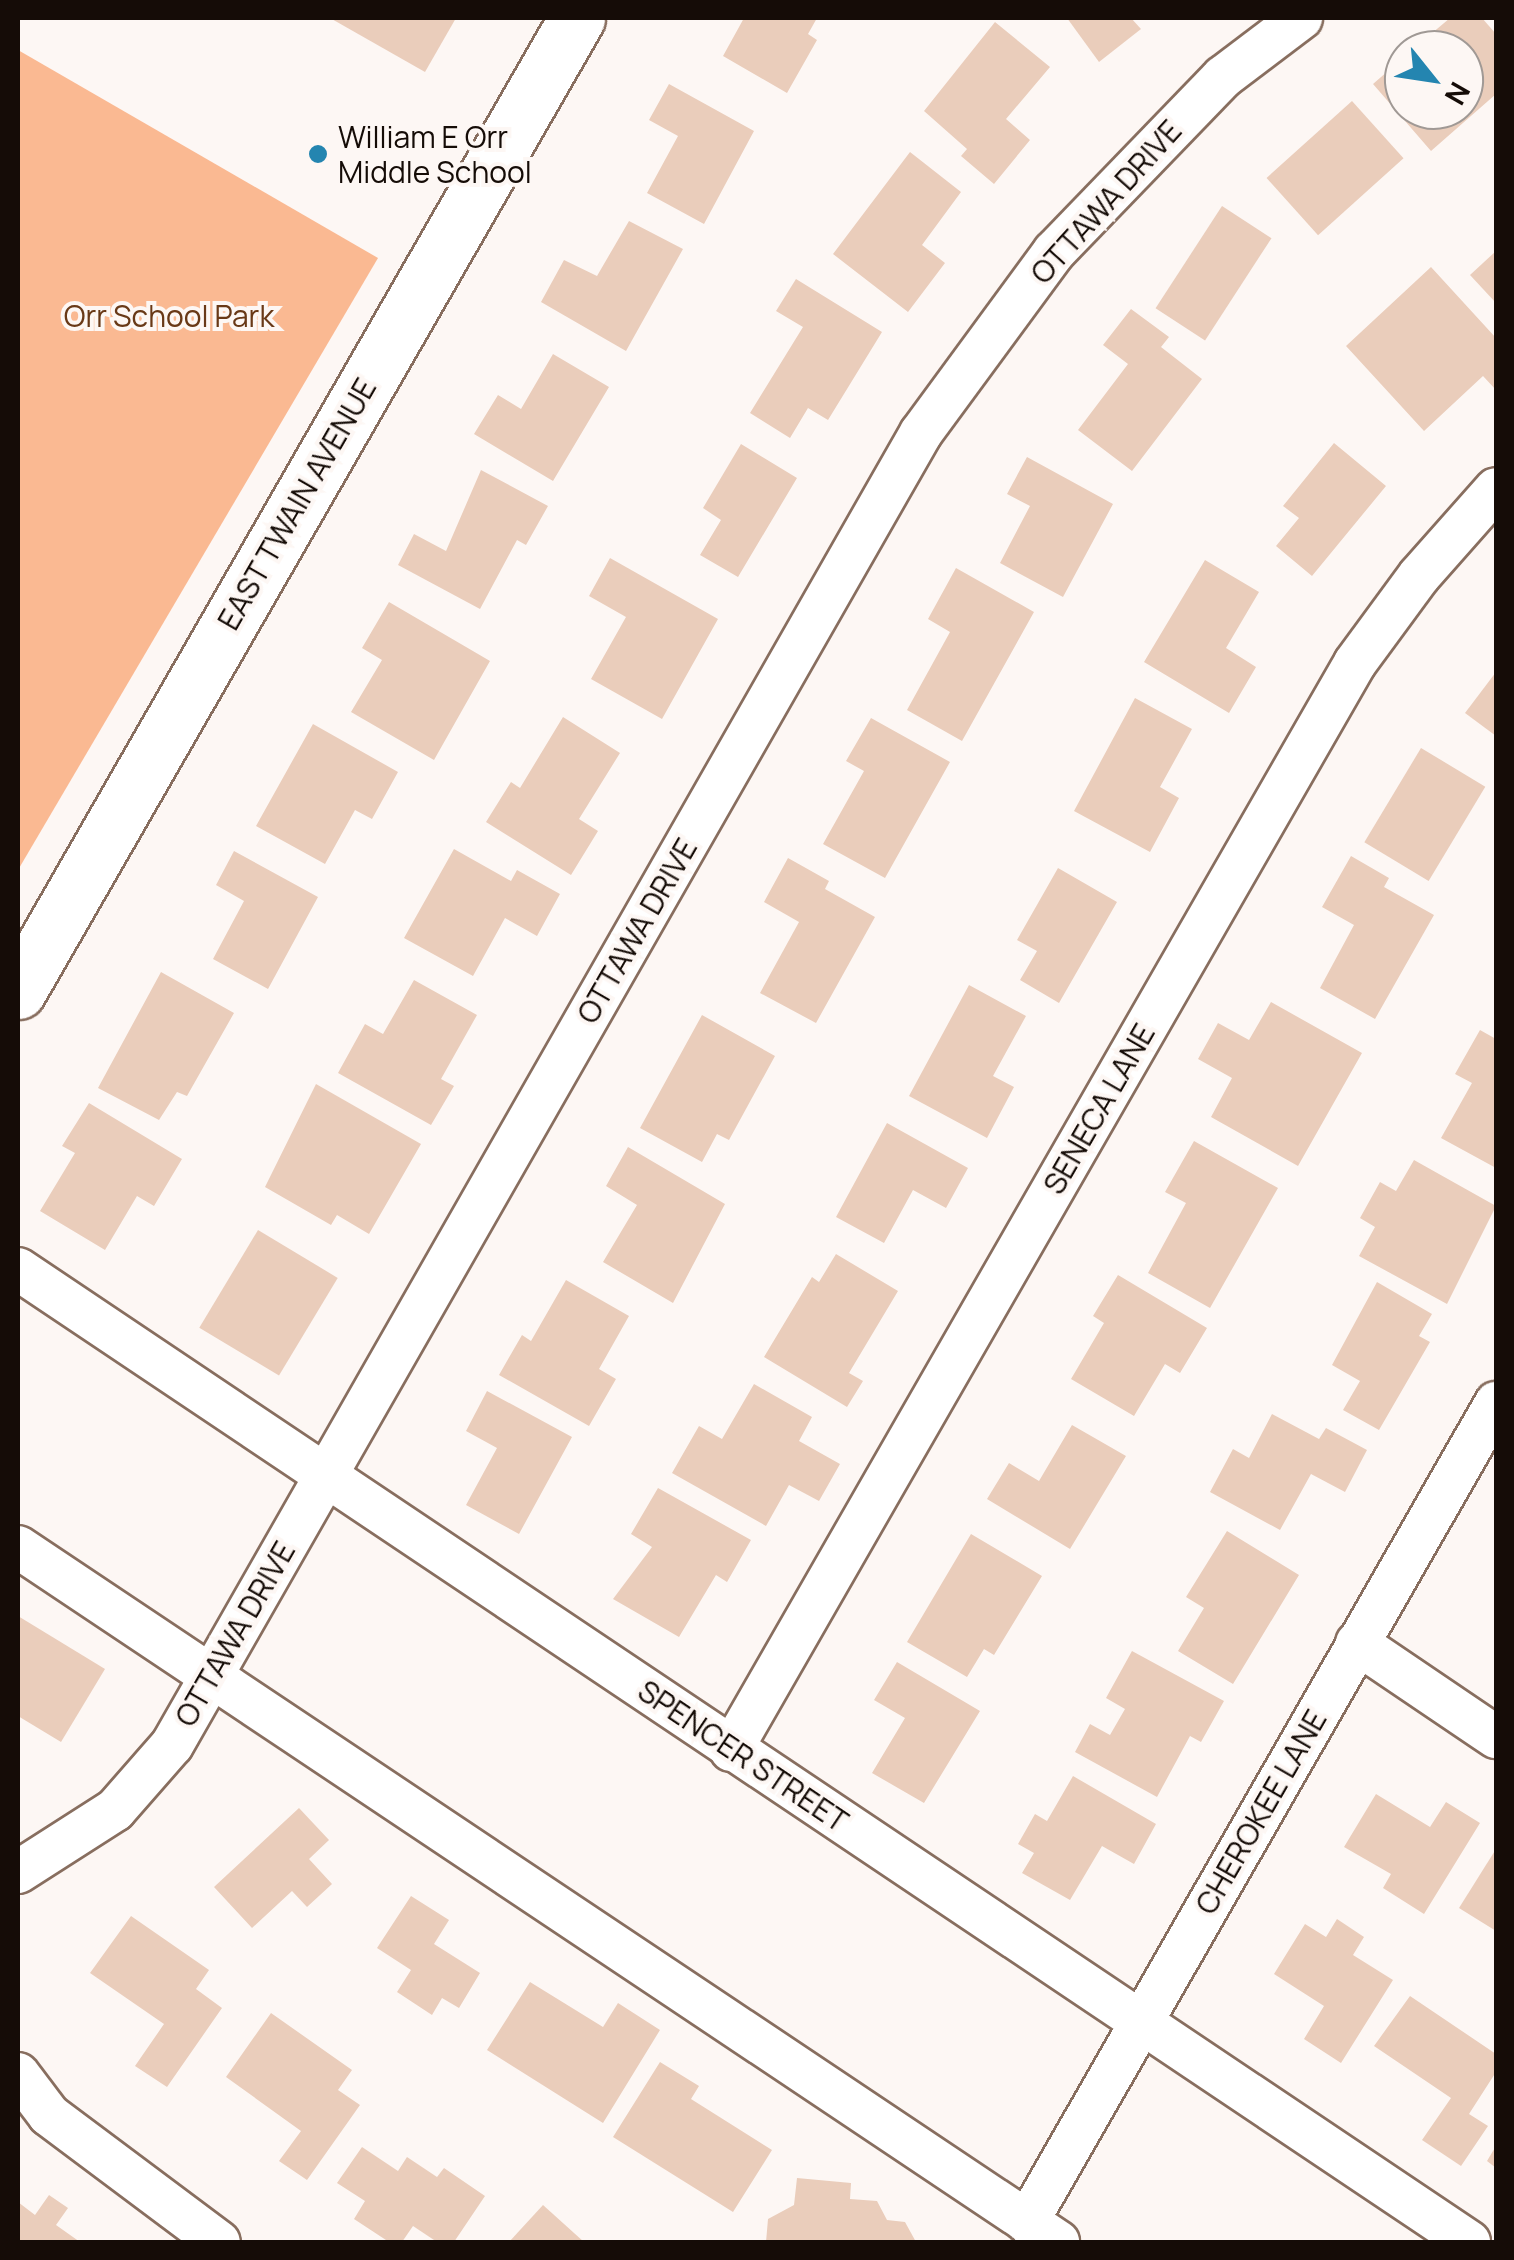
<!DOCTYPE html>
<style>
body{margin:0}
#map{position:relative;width:1514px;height:2260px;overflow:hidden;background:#fdf7f4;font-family:Manrope,sans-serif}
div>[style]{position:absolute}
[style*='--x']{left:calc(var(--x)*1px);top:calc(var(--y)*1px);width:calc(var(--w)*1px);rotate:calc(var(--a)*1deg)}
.green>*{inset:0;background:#fab992}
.building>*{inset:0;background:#eacdbb;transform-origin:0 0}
.roads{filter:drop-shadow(2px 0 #886e5f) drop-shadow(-2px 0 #886e5f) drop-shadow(0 2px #886e5f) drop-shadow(0 -2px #886e5f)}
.street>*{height:42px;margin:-21px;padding:0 21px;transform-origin:21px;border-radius:21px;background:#fff}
.secondary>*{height:55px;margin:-27.5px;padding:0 27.5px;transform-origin:27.5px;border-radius:27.5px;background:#fff}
.dots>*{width:28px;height:28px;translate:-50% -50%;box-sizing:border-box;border:5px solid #fdf7f4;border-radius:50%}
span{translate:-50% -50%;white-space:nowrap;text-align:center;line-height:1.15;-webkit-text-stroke:8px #fdf7f4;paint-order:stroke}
.poi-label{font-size:30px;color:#150c07}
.left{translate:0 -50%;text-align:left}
.street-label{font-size:30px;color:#150c07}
.park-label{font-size:30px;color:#693917}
.frame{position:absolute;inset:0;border:20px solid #150c07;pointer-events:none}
.north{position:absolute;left:1384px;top:30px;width:100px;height:100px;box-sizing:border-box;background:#fdf7f4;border:2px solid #a09995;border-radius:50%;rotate:120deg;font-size:28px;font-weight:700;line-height:40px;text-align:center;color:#150c07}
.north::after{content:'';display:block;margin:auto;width:35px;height:45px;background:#2485b0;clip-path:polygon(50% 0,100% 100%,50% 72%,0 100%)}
</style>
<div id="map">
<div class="green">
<i style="clip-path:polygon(18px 50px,378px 258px,18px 870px)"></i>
</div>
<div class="building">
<i style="clip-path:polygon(330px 18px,456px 18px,425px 72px)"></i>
<i style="clip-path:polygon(744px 18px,817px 18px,808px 34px,817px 40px,787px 93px,723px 56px)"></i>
<i style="clip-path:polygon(1067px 18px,1131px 18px,1141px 29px,1099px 62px)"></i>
<i style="clip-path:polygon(1450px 18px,1482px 18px,1496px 34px,1496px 94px,1431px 151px,1373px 84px,1404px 57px,1404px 110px,1464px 110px,1464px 50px,1412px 50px)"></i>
<i style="clip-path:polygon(995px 22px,1050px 67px,1006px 119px,1030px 140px,994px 184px,961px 156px,967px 149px,924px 111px)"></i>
<i style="clip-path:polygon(669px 84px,754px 131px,704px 224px,647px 193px,678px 136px,649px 120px)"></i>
<i style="left:1352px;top:101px;width:77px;height:115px;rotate:48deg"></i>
<i style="clip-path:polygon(910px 152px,961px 192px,922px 245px,945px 263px,908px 312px,833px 254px)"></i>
<i style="left:1222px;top:206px;width:59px;height:122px;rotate:33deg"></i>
<i style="clip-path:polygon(629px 221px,683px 249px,626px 351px,541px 302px,564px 260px,597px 276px)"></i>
<i style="clip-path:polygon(1496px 251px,1496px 303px,1470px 275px)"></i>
<i style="clip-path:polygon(1431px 267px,1496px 338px,1496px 390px,1483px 376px,1424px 431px,1346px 346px)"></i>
<i style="clip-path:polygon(796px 279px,882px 332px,828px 420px,808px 408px,790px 438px,750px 413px,803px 327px,776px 311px)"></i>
<i style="clip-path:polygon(1131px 309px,1169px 337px,1161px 347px,1202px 379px,1132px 471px,1078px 430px,1128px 364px,1103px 345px)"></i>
<i style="clip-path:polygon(553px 354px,609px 387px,553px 481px,474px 434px,498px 395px,521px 409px)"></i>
<i style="clip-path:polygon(1334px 443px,1386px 486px,1312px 576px,1276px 546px,1299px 518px,1283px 506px)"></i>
<i style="clip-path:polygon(741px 444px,797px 478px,738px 577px,700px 555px,721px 520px,703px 508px)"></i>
<i style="clip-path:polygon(1027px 457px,1113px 504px,1063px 597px,1000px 563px,1030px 506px,1007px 494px)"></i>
<i style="clip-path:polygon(481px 470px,548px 506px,526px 545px,517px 540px,480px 609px,398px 565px,414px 534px,446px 551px)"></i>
<i style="clip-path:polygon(610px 558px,718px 619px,662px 719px,591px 679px,626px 617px,589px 596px)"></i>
<i style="clip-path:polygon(1205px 560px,1259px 592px,1226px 648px,1256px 667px,1229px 713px,1144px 662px)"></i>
<i style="clip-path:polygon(956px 568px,1034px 612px,962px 741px,907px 710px,950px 632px,928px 619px)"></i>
<i style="clip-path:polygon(389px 602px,490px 661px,434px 760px,351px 712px,382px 660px,362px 648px)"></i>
<i style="clip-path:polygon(1496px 672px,1496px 736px,1465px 713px)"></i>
<i style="clip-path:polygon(1135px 698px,1192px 729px,1160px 787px,1179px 798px,1150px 852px,1074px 811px)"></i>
<i style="clip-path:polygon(563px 717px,620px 753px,579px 819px,598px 831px,571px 875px,486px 822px,511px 782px,520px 788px)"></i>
<i style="clip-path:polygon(871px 718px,950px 762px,885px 878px,823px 844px,864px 771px,846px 761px)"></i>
<i style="clip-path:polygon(313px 724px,398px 772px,372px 819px,355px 810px,325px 864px,256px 826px)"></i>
<i style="left:1421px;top:748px;width:75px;height:110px;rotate:31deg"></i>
<i style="clip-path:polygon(454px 849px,511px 881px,517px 870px,560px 894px,537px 936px,505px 918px,473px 976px,404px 938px)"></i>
<i style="clip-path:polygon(234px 851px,318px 897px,268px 989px,213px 959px,244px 901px,216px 885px)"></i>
<i style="clip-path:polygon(1351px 856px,1389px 878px,1384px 887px,1434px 915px,1375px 1019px,1320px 988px,1354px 925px,1322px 907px)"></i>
<i style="clip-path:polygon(788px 858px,829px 881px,825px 889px,875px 917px,816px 1023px,760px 993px,799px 922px,764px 902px)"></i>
<i style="clip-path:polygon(1058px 868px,1117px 902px,1059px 1003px,1020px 980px,1037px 951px,1017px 940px)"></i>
<i style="clip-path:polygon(161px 972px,234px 1013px,187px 1096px,177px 1092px,159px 1120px,98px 1088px)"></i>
<i style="clip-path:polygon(414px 980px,477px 1015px,441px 1079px,454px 1086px,431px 1125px,338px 1073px,365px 1024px,383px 1034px)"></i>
<i style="clip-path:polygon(969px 985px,1026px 1016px,993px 1076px,1014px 1087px,987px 1138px,909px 1096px)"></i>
<i style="clip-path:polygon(1271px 1002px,1362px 1053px,1298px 1166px,1211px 1117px,1232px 1078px,1198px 1059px,1218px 1023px,1249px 1040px)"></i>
<i style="clip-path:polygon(702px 1015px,775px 1056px,729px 1140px,717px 1134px,702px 1162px,640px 1128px)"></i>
<i style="clip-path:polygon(1480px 1030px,1496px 1039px,1496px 1168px,1441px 1138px,1472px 1083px,1455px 1074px)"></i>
<i style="clip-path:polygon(316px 1084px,421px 1144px,369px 1234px,337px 1215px,331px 1225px,265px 1187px)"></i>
<i style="clip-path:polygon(89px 1103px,182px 1159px,154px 1206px,137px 1196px,105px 1250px,40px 1211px,75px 1153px,62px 1146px)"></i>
<i style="clip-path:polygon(887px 1123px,968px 1168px,946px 1208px,913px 1190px,884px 1243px,836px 1217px)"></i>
<i style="clip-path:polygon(1194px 1141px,1278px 1188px,1210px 1308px,1148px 1273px,1186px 1203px,1165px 1192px)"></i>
<i style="clip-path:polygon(628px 1147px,725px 1204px,673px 1303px,603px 1262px,637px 1205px,606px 1186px)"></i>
<i style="clip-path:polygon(1414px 1160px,1496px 1206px,1447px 1304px,1359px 1256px,1375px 1227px,1360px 1218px,1380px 1182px,1396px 1191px)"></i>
<i style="left:258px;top:1230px;width:93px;height:114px;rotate:31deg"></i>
<i style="clip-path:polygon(836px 1254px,898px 1291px,849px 1373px,863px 1381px,847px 1407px,764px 1357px,812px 1277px,819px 1282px)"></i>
<i style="clip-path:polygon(1118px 1275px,1207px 1328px,1180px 1373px,1165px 1364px,1134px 1416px,1071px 1379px,1104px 1323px,1093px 1316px)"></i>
<i style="clip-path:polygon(566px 1280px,629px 1316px,599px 1369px,616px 1379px,589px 1426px,499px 1375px,522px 1335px,531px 1341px)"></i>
<i style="clip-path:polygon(1377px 1282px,1432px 1314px,1419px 1336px,1430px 1342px,1379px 1430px,1343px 1410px,1360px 1381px,1332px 1365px)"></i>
<i style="clip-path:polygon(754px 1384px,812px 1417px,799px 1441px,840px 1464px,819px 1501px,789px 1485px,766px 1526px,672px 1473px,699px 1426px,722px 1439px)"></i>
<i style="clip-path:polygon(487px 1391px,572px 1437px,519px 1534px,466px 1505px,497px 1448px,466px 1431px)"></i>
<i style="clip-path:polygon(1272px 1414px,1319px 1439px,1326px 1428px,1367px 1450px,1345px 1492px,1311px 1474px,1280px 1530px,1210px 1492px,1233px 1449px,1249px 1458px)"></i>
<i style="clip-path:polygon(1072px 1425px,1126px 1456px,1070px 1549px,987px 1499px,1009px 1463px,1039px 1481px)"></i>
<i style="clip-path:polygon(658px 1488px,751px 1540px,727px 1582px,716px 1575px,679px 1637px,613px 1599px,652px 1547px,631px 1534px)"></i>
<i style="clip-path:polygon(1227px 1531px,1299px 1575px,1233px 1684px,1178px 1651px,1204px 1608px,1186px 1597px)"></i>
<i style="clip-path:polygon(971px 1534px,1042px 1576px,994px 1655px,984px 1649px,967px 1677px,907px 1642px)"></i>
<i style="clip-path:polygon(18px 1616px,105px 1669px,61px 1742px,18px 1716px)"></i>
<i style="clip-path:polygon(1132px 1651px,1224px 1701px,1201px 1742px,1190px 1736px,1157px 1797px,1075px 1752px,1090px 1724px,1110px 1735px,1125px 1709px,1106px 1698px)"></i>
<i style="clip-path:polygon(897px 1662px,980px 1711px,924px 1803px,872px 1773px,905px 1718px,874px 1700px)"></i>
<i style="clip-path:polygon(1073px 1776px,1156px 1824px,1134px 1864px,1102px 1846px,1070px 1900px,1022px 1873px,1034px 1853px,1018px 1844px,1035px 1814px,1047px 1821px)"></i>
<i style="clip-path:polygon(1376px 1794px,1430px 1827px,1446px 1802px,1480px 1823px,1424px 1914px,1383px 1888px,1391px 1874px,1344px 1847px)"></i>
<i style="clip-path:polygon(299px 1808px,329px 1840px,309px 1859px,332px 1884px,307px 1907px,292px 1891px,252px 1928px,214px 1887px)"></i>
<i style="clip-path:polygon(1496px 1849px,1496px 1931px,1459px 1908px)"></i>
<i style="clip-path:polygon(411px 1896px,449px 1920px,434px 1944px,480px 1973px,459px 2008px,442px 1998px,432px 2015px,397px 1992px,411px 1970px,377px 1948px)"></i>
<i style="clip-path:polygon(131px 1916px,209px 1970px,196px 1989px,222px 2008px,167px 2087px,135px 2066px,164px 2024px,90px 1973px)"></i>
<i style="clip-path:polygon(1337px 1919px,1364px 1937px,1353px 1955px,1393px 1980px,1341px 2063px,1304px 2039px,1324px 2006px,1274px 1974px,1305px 1924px,1326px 1937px)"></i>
<i style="clip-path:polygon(530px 1982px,603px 2027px,618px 2003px,660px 2030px,603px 2123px,487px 2050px)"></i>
<i style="clip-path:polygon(1410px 1996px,1496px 2054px,1496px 2072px,1469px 2114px,1488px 2126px,1461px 2166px,1422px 2140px,1451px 2098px,1374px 2046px)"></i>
<i style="clip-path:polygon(271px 2013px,352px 2070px,338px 2090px,360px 2105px,307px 2180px,279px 2161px,301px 2131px,226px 2077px)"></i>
<i style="clip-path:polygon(660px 2062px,699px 2086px,691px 2099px,772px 2150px,733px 2212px,613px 2137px)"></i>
<i style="clip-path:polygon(1496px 2146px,1496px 2168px,1487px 2161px)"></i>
<i style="clip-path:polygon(362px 2147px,398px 2171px,407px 2157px,437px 2177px,444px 2168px,485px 2196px,454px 2242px,437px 2242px,413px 2226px,402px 2242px,389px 2242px,354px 2219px,365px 2201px,337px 2183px)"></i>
<i style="clip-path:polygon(797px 2178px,851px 2183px,850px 2199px,877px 2201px,887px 2220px,905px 2222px,916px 2242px,766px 2242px,768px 2219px,794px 2205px)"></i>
<i style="clip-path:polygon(49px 2195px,68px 2208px,56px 2225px,80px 2242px,18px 2242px,18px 2202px,35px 2215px)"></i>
<i style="clip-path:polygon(543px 2205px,584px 2242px,509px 2242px)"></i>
</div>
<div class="roads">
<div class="street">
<i style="--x:18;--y:1269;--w:1747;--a:33.84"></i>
<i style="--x:18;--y:1547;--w:1251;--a:33.75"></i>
<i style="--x:1357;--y:1643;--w:168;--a:34.1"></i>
<i style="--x:731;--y:1750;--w:1253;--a:-60.14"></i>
<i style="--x:1355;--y:663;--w:108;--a:-53.7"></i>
<i style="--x:1419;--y:576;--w:116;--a:-48.5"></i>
<i style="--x:18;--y:1872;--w:115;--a:-32.6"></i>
<i style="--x:115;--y:1810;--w:86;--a:-48.8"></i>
<i style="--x:172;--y:1745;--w:1511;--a:-60.28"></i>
<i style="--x:921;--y:433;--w:225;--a:-53.7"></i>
<i style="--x:1054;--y:252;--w:243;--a:-46"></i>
<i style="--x:1223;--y:77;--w:98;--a:-37.1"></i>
<i style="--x:18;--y:2074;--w:51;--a:52.9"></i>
<i style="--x:49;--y:2115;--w:212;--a:36.8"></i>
<i style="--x:1027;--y:2222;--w:944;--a:-60.2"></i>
</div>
<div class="secondary">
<i style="--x:18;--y:991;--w:1122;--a:-60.12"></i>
</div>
</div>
<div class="dots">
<i style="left:318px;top:154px;background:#2485b0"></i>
</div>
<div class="poi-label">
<span class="left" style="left:338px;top:154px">William E Orr<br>Middle School</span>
</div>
<div class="street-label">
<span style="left:1106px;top:202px;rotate:-48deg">OTTAWA DRIVE</span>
<span style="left:297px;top:504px;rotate:-60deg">EAST TWAIN AVENUE</span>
<span style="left:637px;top:931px;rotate:-60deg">OTTAWA DRIVE</span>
<span style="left:1099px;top:1109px;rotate:-60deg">SENECA LANE</span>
<span style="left:235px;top:1634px;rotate:-60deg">OTTAWA DRIVE</span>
<span style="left:743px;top:1756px;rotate:34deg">SPENCER STREET</span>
<span style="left:1261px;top:1812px;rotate:-60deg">CHEROKEE LANE</span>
</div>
<div class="park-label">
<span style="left:169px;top:316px">Orr School Park</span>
</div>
<div class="frame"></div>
<div class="north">N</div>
</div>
